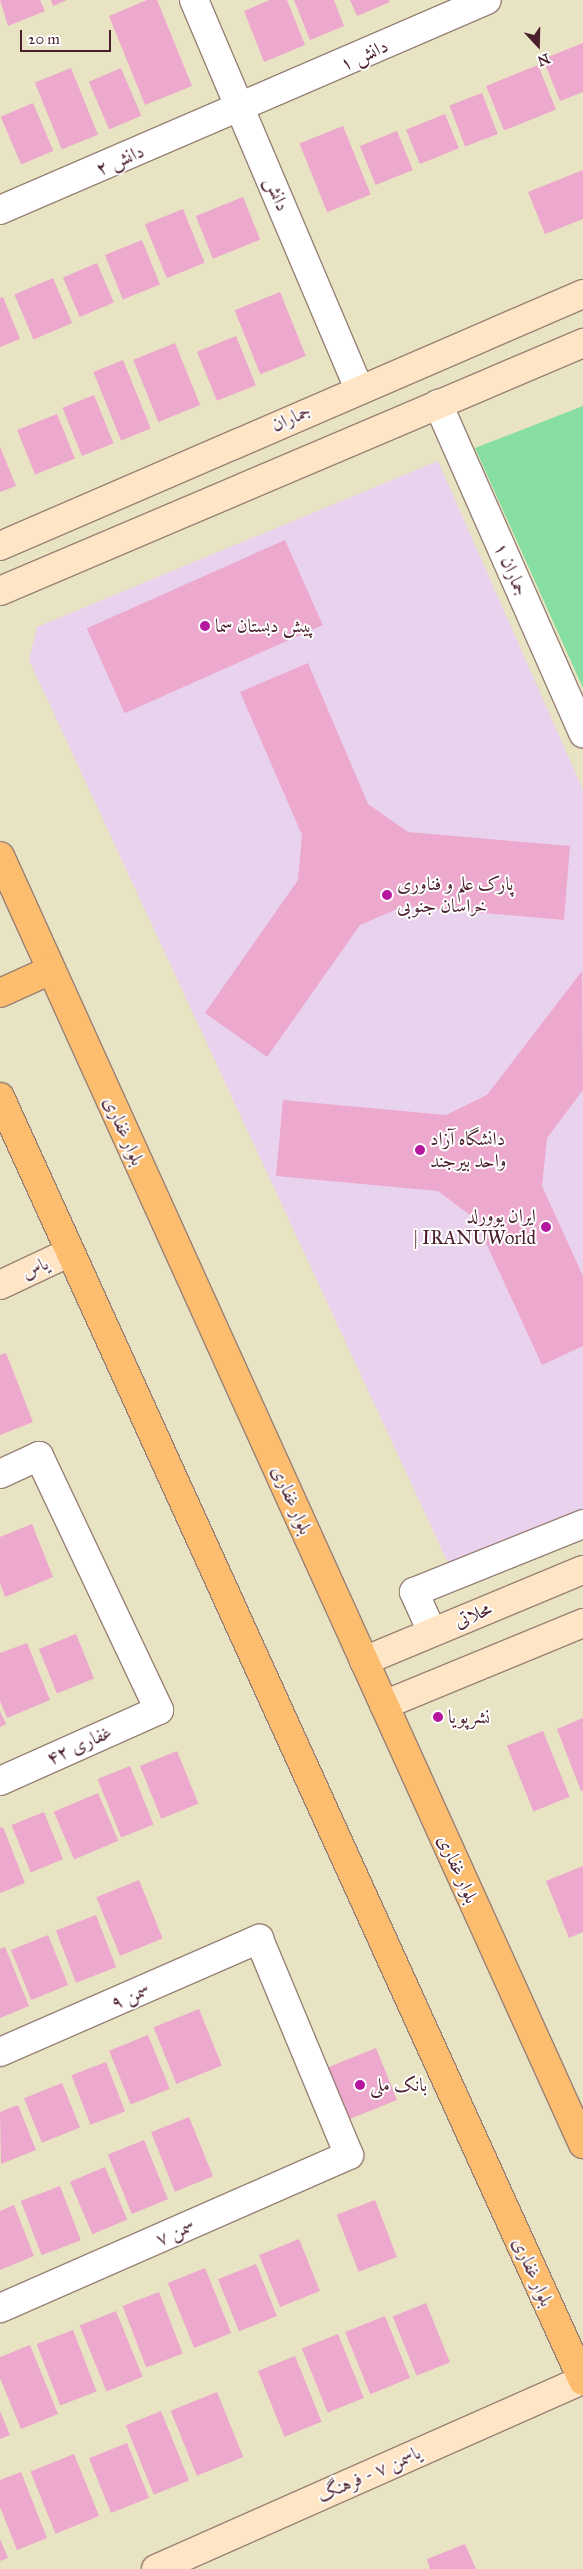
<!DOCTYPE html>
<meta charset="utf-8">
<style>
body{margin:0}
#map{position:relative;width:583px;height:2569px;overflow:hidden;background:#e8e3c2;font-family:"IM FELL Great Primer",Amiri,serif}
div>[style]{position:absolute}
[style*='--x']{left:calc(var(--x)*1px);top:calc(var(--y)*1px);width:calc(var(--w)*1px);rotate:calc(var(--a)*1deg)}
.built>*{inset:0;background:#e9d2ed}
.green>*{inset:0;background:#87dea2}
.building>*{inset:0;background:#eda8ce;transform-origin:0 0}
.roads{filter:drop-shadow(1px 0 #998176) drop-shadow(-1px 0 #998176) drop-shadow(0 1px #998176) drop-shadow(0 -1px #998176)}
.street>*{height:28px;margin:-14px;padding:0 14px;transform-origin:14px;border-radius:14px;background:#fff}
.secondary>*{height:28px;margin:-14px;padding:0 14px;transform-origin:14px;border-radius:14px;background:#fee5c5}
.primary>*{height:28px;margin:-14px;padding:0 14px;transform-origin:14px;border-radius:14px;background:#fcbd6f}
.dots>*{width:14px;height:14px;translate:-50% -50%;box-sizing:border-box;border:2px solid #fff;border-radius:50%}
span{translate:-50% -50%;white-space:nowrap;text-align:center;line-height:1.15;-webkit-text-stroke:4px #fff;paint-order:stroke}
.street-label{font-size:19px;color:#4a1f2b}
.poi-label{font-size:19px;color:#4a1f2b}
.left{translate:0 -50%;text-align:left}
.right{translate:-100% -50%;text-align:right}
.north{position:absolute;left:513px;top:20px;width:50px;height:50px;-webkit-text-stroke:4px #fff;paint-order:stroke;rotate:159deg;font-size:14px;font-weight:700;line-height:20px;text-align:center;color:#4a1f2b}
.north::after{content:'';display:block;margin:auto;width:18px;height:22px;background:#4a1f2b;clip-path:polygon(50% 0,100% 100%,50% 72%,0 100%)}
.scale{position:absolute;left:20px;top:30px;width:91px;height:22px;box-sizing:border-box;border:2px solid #4a1f2b;border-top:0;padding-left:6px;font-size:15px;line-height:18px;white-space:nowrap;color:#4a1f2b;-webkit-text-stroke:4px #fff;paint-order:stroke}
</style>
<div id="map">
<div class="built">
<i style="clip-path:polygon(438px 461px,583px 790px,583px 1510px,450px 1567px,29px 660px,37px 627px)"></i>
</div>
<div class="green">
<i style="clip-path:polygon(583px 406px,583px 688px,475px 448px)"></i>
</div>
<div class="building">
<i style="clip-path:polygon(0 0,40px 0,45px 11px,8px 26px)"></i>
<i style="clip-path:polygon(51px 0,67px 0,53px 6px)"></i>
<i style="clip-path:polygon(147px 0,157px 0,192px 86px,145px 105px,109px 16px)"></i>
<i style="clip-path:polygon(270px 0,287px 0,305px 45px,264px 62px,244px 11px)"></i>
<i style="clip-path:polygon(294px 0,334px 0,344px 26px,310px 40px)"></i>
<i style="clip-path:polygon(350px 0,389px 0,390px 2px,357px 16px)"></i>
<i style="clip-path:polygon(583px 43px,583px 92px,560px 101px,543px 59px)"></i>
<i style="left:538px;top:65px;width:48px;height:56px;rotate:68deg"></i>
<i style="left:71px;top:68px;width:72px;height:39px;rotate:68deg"></i>
<i style="left:121px;top:68px;width:52px;height:35px;rotate:67deg"></i>
<i style="left:482px;top:93px;width:44px;height:35px;rotate:69deg"></i>
<i style="left:33px;top:103px;width:52px;height:35px;rotate:67deg"></i>
<i style="left:445px;top:114px;width:37px;height:42px;rotate:68deg"></i>
<i style="left:343px;top:126px;width:74px;height:47px;rotate:68deg"></i>
<i style="left:397px;top:131px;width:42px;height:40px;rotate:68deg"></i>
<i style="clip-path:polygon(583px 170px,583px 219px,545px 234px,528px 192px)"></i>
<i style="left:243px;top:197px;width:46px;height:51px;rotate:68deg"></i>
<i style="left:183px;top:209px;width:58px;height:41px;rotate:68deg"></i>
<i style="left:142px;top:240px;width:48px;height:40px;rotate:68deg"></i>
<i style="left:97px;top:263px;width:43px;height:37px;rotate:67deg"></i>
<i style="left:53px;top:278px;width:49px;height:42px;rotate:67deg"></i>
<i style="left:280px;top:292px;width:69px;height:49px;rotate:68deg"></i>
<i style="clip-path:polygon(3px 297px,20px 339px,0 347px,0 298px)"></i>
<i style="left:236px;top:336px;width:53px;height:42px;rotate:68deg"></i>
<i style="left:175px;top:343px;width:67px;height:45px;rotate:68deg"></i>
<i style="left:123px;top:360px;width:74px;height:32px;rotate:68deg"></i>
<i style="left:94px;top:395px;width:52px;height:34px;rotate:68deg"></i>
<i style="left:57px;top:414px;width:48px;height:43px;rotate:68deg"></i>
<i style="clip-path:polygon(0 447px,16px 486px,0 492px)"></i>
<i style="left:285px;top:540px;width:93px;height:217px;rotate:66deg"></i>
<i style="clip-path:polygon(308px 663px,368px 804px,408px 832px,570px 846px,564px 920px,404px 906px,360px 925px,267px 1057px,205px 1013px,298px 880px,302px 835px,240px 692px)"></i>
<i style="clip-path:polygon(582px 971px,583px 1090px,547px 1138px,542px 1186px,583px 1276px,583px 1346px,542px 1365px,475px 1219px,438px 1191px,276px 1176px,283px 1100px,446px 1115px,487px 1095px)"></i>
<i style="clip-path:polygon(6px 1353px,33px 1422px,0 1435px,0 1355px)"></i>
<i style="clip-path:polygon(32px 1524px,53px 1577px,5px 1597px,0 1583px,0 1537px)"></i>
<i style="left:76px;top:1634px;width:48px;height:40px;rotate:68deg"></i>
<i style="clip-path:polygon(27px 1643px,50px 1700px,7px 1718px,0 1701px,0 1653px)"></i>
<i style="clip-path:polygon(0 1711px,6px 1724px,0 1727px)"></i>
<i style="clip-path:polygon(583px 1718px,583px 1791px,581px 1791px,557px 1729px)"></i>
<i style="left:543px;top:1731px;width:71px;height:39px;rotate:68deg"></i>
<i style="left:177px;top:1751px;width:57px;height:40px;rotate:68deg"></i>
<i style="left:130px;top:1766px;width:63px;height:35px;rotate:68deg"></i>
<i style="left:98px;top:1793px;width:52px;height:48px;rotate:67deg"></i>
<i style="left:44px;top:1812px;width:51px;height:35px;rotate:68deg"></i>
<i style="clip-path:polygon(3px 1827px,25px 1883px,0 1893px,0 1828px)"></i>
<i style="clip-path:polygon(583px 1866px,583px 1932px,569px 1938px,546px 1881px)"></i>
<i style="left:139px;top:1880px;width:63px;height:46px;rotate:68deg"></i>
<i style="left:96px;top:1915px;width:56px;height:43px;rotate:69deg"></i>
<i style="left:48px;top:1935px;width:54px;height:40px;rotate:68deg"></i>
<i style="clip-path:polygon(5px 1947px,29px 2006px,0 2018px,0 1949px)"></i>
<i style="left:199px;top:2009px;width:61px;height:49px;rotate:68deg"></i>
<i style="left:148px;top:2035px;width:58px;height:42px;rotate:68deg"></i>
<i style="left:376px;top:2048px;width:56px;height:57px;rotate:68deg"></i>
<i style="left:106px;top:2062px;width:53px;height:37px;rotate:69deg"></i>
<i style="left:62px;top:2083px;width:48px;height:41px;rotate:68deg"></i>
<i style="clip-path:polygon(18px 2105px,36px 2150px,1px 2164px,0 2112px)"></i>
<i style="left:189px;top:2117px;width:64px;height:41px;rotate:68deg"></i>
<i style="left:144px;top:2140px;width:64px;height:39px;rotate:68deg"></i>
<i style="left:105px;top:2167px;width:57px;height:38px;rotate:67deg"></i>
<i style="left:60px;top:2186px;width:58px;height:42px;rotate:69deg"></i>
<i style="left:375px;top:2200px;width:61px;height:41px;rotate:69deg"></i>
<i style="clip-path:polygon(14px 2205px,34px 2256px,0 2270px,0 2211px)"></i>
<i style="left:299px;top:2239px;width:56px;height:43px;rotate:68deg"></i>
<i style="left:256px;top:2264px;width:56px;height:41px;rotate:68deg"></i>
<i style="left:205px;top:2268px;width:70px;height:40px;rotate:68deg"></i>
<i style="left:159px;top:2292px;width:66px;height:39px;rotate:69deg"></i>
<i style="left:426px;top:2303px;width:64px;height:36px;rotate:68deg"></i>
<i style="left:116px;top:2311px;width:71px;height:39px;rotate:68deg"></i>
<i style="left:385px;top:2316px;width:67px;height:43px;rotate:68deg"></i>
<i style="left:73px;top:2330px;width:66px;height:39px;rotate:69deg"></i>
<i style="left:338px;top:2334px;width:69px;height:39px;rotate:68deg"></i>
<i style="clip-path:polygon(30px 2345px,58px 2414px,21px 2429px,0 2378px,0 2357px)"></i>
<i style="left:295px;top:2356px;width:71px;height:40px;rotate:68deg"></i>
<i style="left:217px;top:2392px;width:70px;height:50px;rotate:68deg"></i>
<i style="clip-path:polygon(0 2411px,10px 2435px,0 2439px)"></i>
<i style="left:161px;top:2411px;width:75px;height:38px;rotate:68deg"></i>
<i style="left:127px;top:2443px;width:59px;height:41px;rotate:68deg"></i>
<i style="left:74px;top:2454px;width:67px;height:47px;rotate:68deg"></i>
<i style="clip-path:polygon(21px 2472px,47px 2538px,17px 2550px,0 2507px,0 2480px)"></i>
<i style="clip-path:polygon(0 2539px,8px 2558px,0 2561px)"></i>
<i style="clip-path:polygon(465px 2544px,476px 2569px,430px 2569px,427px 2559px)"></i>
</div>
<div class="roads">
<div class="street">
<i style="--x:194;--y:0;--w:422;--a:67"></i>
<i style="--x:0;--y:210;--w:530;--a:-23.33"></i>
<i style="--x:438;--y:404;--w:360;--a:66.2"></i>
<i style="--x:0;--y:1474;--w:43;--a:-24.8"></i>
<i style="--x:39;--y:1456;--w:281;--a:64.7"></i>
<i style="--x:159;--y:1710;--w:174;--a:155.9"></i>
<i style="--x:432;--y:1632;--w:44;--a:-114.2"></i>
<i style="--x:414;--y:1592;--w:182;--a:-21.9"></i>
<i style="--x:0;--y:2052;--w:283;--a:-23.6"></i>
<i style="--x:259;--y:1939;--w:234;--a:67.4"></i>
<i style="--x:349;--y:2155;--w:381;--a:156.3"></i>
</div>
<div class="secondary">
<i style="--x:0;--y:546;--w:635;--a:-23.38"></i>
<i style="--x:0;--y:591;--w:634;--a:-23.04"></i>
<i style="--x:0;--y:1285;--w:77;--a:-25.2"></i>
<i style="--x:364;--y:1661;--w:237;--a:-22.6"></i>
<i style="--x:384;--y:1705;--w:215;--a:-22.4"></i>
<i style="--x:156;--y:2569;--w:466;--a:-23.9"></i>
</div>
<div class="primary">
<i style="--x:0;--y:856;--w:1414;--a:65.65"></i>
<i style="--x:0;--y:993;--w:56;--a:-24.3"></i>
<i style="--x:0;--y:1097;--w:1410;--a:65.58"></i>
</div>
</div>
<div class="dots">
<i style="left:205px;top:626px;background:#b5179e"></i>
<i style="left:387px;top:895px;background:#b5179e"></i>
<i style="left:420px;top:1150px;background:#b5179e"></i>
<i style="left:546px;top:1227px;background:#b5179e"></i>
<i style="left:438px;top:1717px;background:#b5179e"></i>
<i style="left:360px;top:2085px;background:#b5179e"></i>
</div>
<div class="street-label">
<span style="left:364px;top:55px;rotate:-24deg">دانش ۱</span>
<span style="left:120px;top:160px;rotate:-23deg">دانش ۲</span>
<span style="left:277px;top:194px;rotate:67deg">دانش</span>
<span style="left:291px;top:418px;rotate:-24deg">جماران</span>
<span style="left:511px;top:569px;rotate:66deg">جماران ۱</span>
<span style="left:124px;top:1131px;rotate:66deg">بلوار غفاری</span>
<span style="left:35px;top:1268px;rotate:-25deg">یاس</span>
<span style="left:292px;top:1500px;rotate:66deg">بلوار غفاری</span>
<span style="left:473px;top:1615px;rotate:-22deg">محلاتی</span>
<span style="left:79px;top:1745px;rotate:-24deg">غفاری ۴۲</span>
<span style="left:458px;top:1869px;rotate:66deg">بلوار غفاری</span>
<span style="left:130px;top:1996px;rotate:-24deg">سمن ۹</span>
<span style="left:175px;top:2232px;rotate:-24deg">سمن ۷</span>
<span style="left:533px;top:2272px;rotate:66deg">بلوار غفاری</span>
<span style="left:369px;top:2474px;rotate:-24deg">یاسمن ۷ - فرهنگ</span>
</div>
<div class="poi-label">
<span class="left" style="left:215px;top:626px">پیش دبستان سما</span>
<span class="left" style="left:397px;top:895px">پارک علم و فناوری<br>خراسان جنوبی</span>
<span class="left" style="left:430px;top:1150px">دانشگاه آزاد<br>واحد بیرجند</span>
<span class="right" style="left:536px;top:1227px">ایران یوورلد<br>| IRANUWorld</span>
<span class="left" style="left:448px;top:1717px">نشرپویا</span>
<span class="left" style="left:370px;top:2085px">بانک ملی</span>
</div>
<div class="north">N</div>
<div class="scale">20 m</div>
</div>
